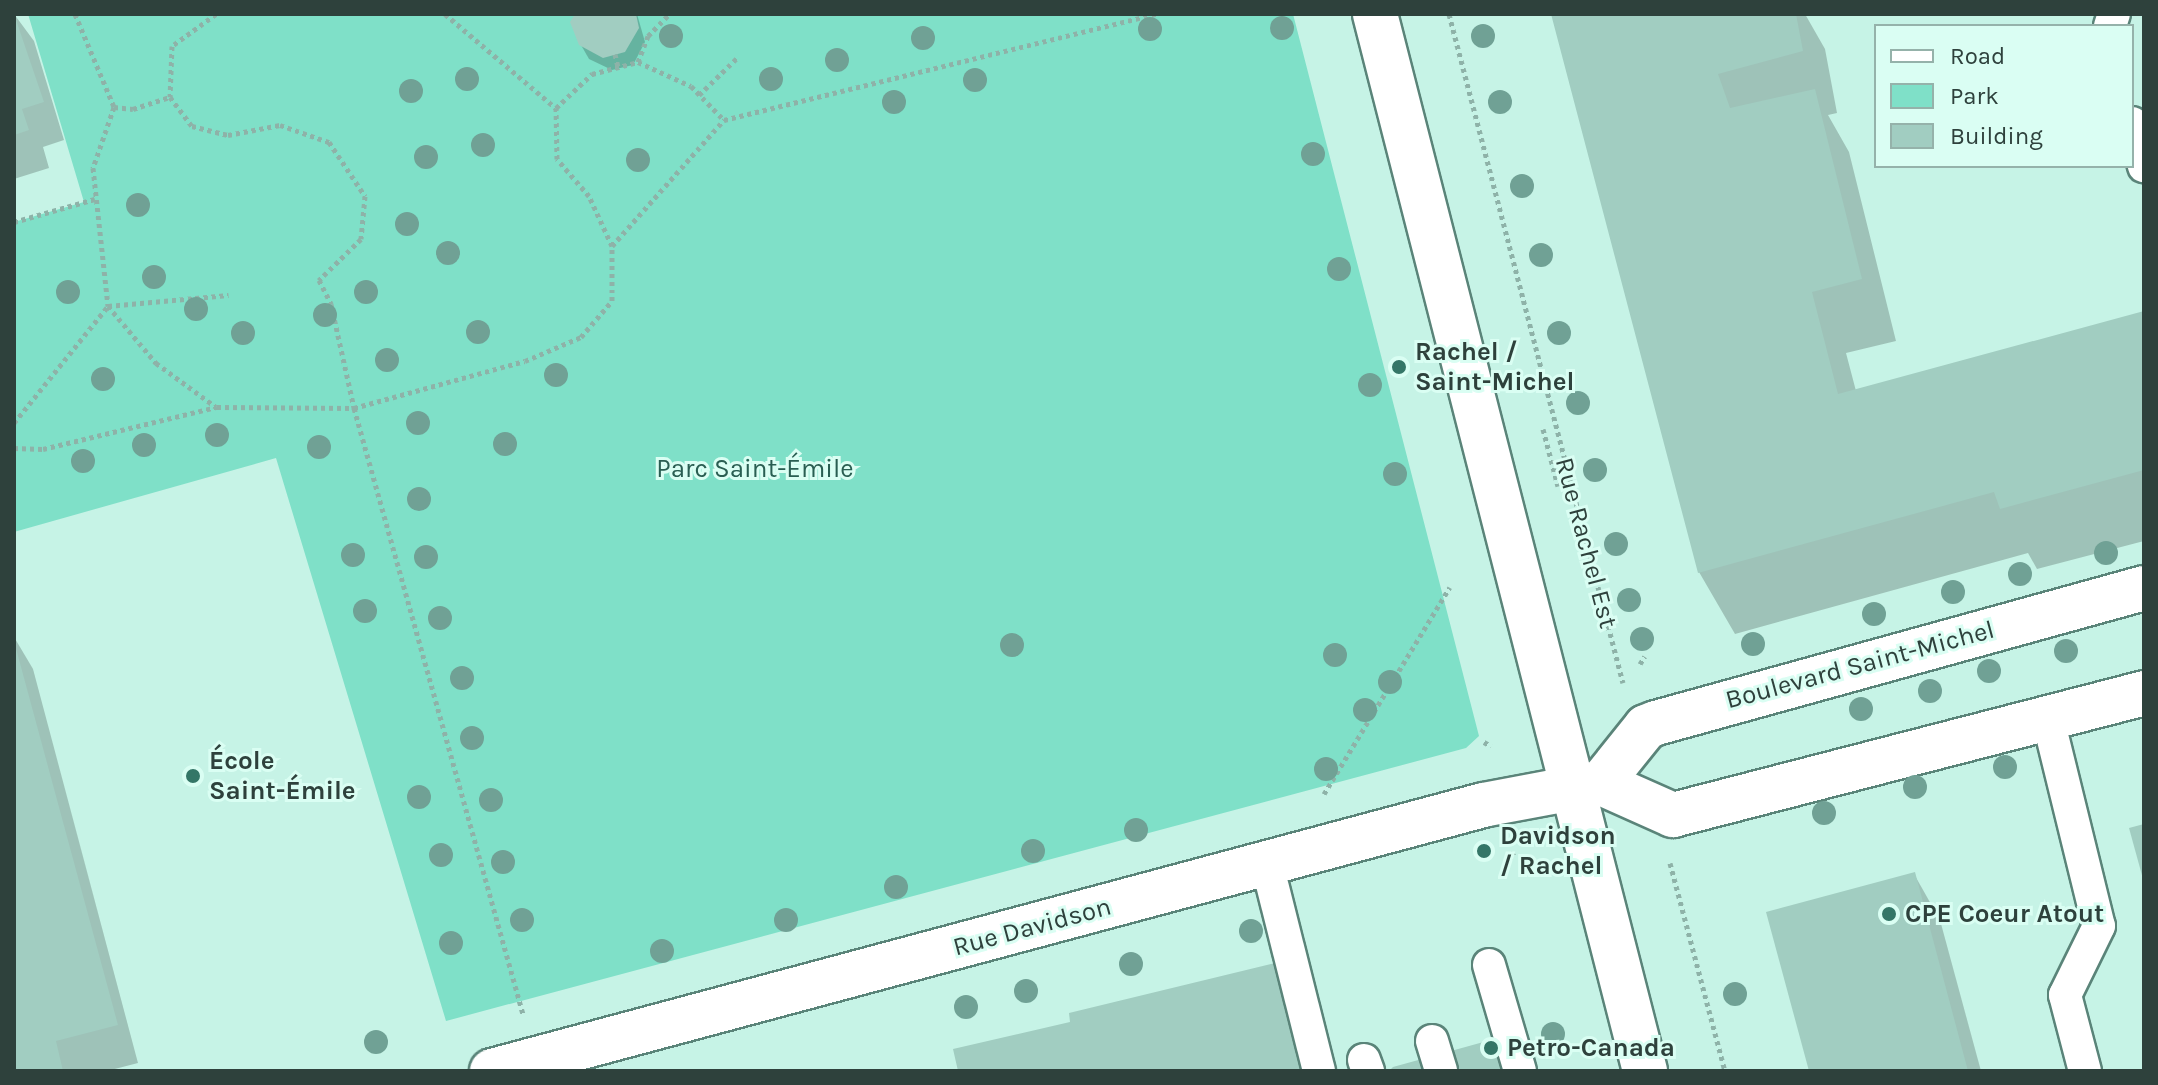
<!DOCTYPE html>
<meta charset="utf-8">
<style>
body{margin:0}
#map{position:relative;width:2158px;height:1085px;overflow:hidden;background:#c6f3e6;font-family:Karla,sans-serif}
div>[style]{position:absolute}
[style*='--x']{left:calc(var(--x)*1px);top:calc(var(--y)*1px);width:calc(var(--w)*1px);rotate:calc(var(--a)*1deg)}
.green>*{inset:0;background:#7fe0c8}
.shadow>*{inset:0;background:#0003}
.building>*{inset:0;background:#a1cdc1}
.path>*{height:5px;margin-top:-2.5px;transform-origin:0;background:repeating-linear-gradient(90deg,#8eb2a8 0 4px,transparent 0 8px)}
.roads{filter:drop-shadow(2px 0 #5a8479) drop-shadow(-2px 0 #5a8479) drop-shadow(0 2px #5a8479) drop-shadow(0 -2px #5a8479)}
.lane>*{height:32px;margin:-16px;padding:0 16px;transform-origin:16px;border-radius:16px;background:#fff}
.secondary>*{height:44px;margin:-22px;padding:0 22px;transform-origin:22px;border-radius:22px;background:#fff}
.trees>*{width:24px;height:24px;margin:-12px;border-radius:50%;background:#70a195}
.dots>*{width:22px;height:22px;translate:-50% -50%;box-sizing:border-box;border:4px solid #dafef3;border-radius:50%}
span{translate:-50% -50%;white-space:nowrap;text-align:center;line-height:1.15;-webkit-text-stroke:6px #dafef3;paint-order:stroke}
.poi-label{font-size:26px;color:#2e413c;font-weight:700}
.left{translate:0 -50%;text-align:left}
.park-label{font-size:26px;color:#295e52}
.street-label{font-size:26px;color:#2e413c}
.frame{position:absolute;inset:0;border:16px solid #2e413c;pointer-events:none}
.legend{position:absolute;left:1874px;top:24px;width:260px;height:144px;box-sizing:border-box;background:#dafef3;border:2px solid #95b2aa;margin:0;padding:10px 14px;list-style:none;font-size:24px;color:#2e413c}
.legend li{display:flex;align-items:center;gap:16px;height:40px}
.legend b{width:40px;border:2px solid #95b2aa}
</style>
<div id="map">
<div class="green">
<i style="clip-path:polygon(28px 14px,1293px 14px,1479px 736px,1466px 748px,446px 1021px,276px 458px,14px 532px,14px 222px,84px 202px)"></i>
</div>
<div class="shadow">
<i style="clip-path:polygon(14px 14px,34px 41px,64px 140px,43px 147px,49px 168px,14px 179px)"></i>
<i style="clip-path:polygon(577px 14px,637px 14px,645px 42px,633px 65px,612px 70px,589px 59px,581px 45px)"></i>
<i style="clip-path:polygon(1553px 14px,1805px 14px,1825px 49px,1837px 113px,1828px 115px,1849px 152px,1896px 341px,1846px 353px,1856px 391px,2144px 313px,2144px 541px,2037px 569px,2028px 553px,1735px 634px,1699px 572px)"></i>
<i style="clip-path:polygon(14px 637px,33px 669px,138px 1063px,107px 1071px,14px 1071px)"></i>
<i style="clip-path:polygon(1914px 874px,1940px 920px,1981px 1071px,1811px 1071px)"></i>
</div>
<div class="building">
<i style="clip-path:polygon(14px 14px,44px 102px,22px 109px,29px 130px,14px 135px)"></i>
<i style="clip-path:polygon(575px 14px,636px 14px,639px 28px,625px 52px,603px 58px,579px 45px,570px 22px)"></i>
<i style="clip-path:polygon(1551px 14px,1796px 14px,1803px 51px,1718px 74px,1730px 108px,1815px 89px,1862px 279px,1812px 292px,1838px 394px,2144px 311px,2144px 470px,2000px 509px,1994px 492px,1698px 573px)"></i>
<i style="clip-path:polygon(14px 641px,118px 1025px,56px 1041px,63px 1071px,14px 1071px)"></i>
<i style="clip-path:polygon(2144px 824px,2144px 879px,2143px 879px,2129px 828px)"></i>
<i style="clip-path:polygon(1915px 872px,1968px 1071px,1809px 1071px,1766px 912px)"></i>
<i style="clip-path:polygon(1283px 961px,1311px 1071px,958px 1071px,953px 1049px,1070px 1022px,1069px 1013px)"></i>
<i style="clip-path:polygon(1498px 1038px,1530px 1071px,1389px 1071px,1393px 1067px)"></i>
</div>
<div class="path">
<i style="--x:75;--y:14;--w:101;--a:67.2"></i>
<i style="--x:114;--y:107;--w:65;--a:109"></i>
<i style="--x:93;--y:168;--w:139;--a:83.8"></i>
<i style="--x:108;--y:306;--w:75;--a:49.9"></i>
<i style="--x:156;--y:363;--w:74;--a:36.3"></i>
<i style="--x:216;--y:14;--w:54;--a:144"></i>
<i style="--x:172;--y:46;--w:51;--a:92.2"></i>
<i style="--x:170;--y:97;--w:36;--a:53"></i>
<i style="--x:192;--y:126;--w:37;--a:14"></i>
<i style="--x:228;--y:135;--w:53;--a:-10.9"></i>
<i style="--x:280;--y:125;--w:52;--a:19.1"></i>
<i style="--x:329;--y:142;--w:65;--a:56.3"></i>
<i style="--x:365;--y:196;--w:43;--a:95.3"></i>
<i style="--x:361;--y:239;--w:59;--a:135.7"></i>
<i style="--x:319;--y:280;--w:27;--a:63"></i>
<i style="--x:331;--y:304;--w:107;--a:77.5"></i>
<i style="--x:354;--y:408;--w:629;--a:74.42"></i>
<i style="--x:445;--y:14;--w:145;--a:40.3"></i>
<i style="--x:1449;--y:14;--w:691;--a:75.42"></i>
<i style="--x:615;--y:54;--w:13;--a:77"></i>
<i style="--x:638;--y:62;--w:28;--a:-69"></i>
<i style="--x:648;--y:36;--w:30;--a:-46"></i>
<i style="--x:699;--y:95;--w:53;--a:-44.2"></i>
<i style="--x:114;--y:107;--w:19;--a:6"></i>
<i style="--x:133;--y:109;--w:39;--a:-18"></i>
<i style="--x:14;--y:222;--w:84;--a:-15.9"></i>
<i style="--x:612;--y:246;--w:169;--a:-48.4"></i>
<i style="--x:724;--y:120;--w:445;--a:-13.8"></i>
<i style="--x:14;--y:423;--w:150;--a:-51.2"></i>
<i style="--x:108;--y:306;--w:121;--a:-5.2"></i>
<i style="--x:1543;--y:429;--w:59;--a:75.3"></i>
<i style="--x:14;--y:448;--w:29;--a:2"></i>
<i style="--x:43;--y:449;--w:179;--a:-13.6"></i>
<i style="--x:217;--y:407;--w:137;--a:0.4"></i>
<i style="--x:354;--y:408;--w:177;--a:-15.4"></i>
<i style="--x:525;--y:361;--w:61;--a:-23.2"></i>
<i style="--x:581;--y:337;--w:48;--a:-49.3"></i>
<i style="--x:612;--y:301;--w:55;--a:-90"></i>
<i style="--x:612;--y:246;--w:55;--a:-114.7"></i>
<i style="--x:589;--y:196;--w:49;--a:-130.9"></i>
<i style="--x:557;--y:159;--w:51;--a:-91.1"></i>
<i style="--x:556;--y:108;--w:50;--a:-43.4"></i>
<i style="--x:592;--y:74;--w:48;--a:-14.6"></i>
<i style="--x:638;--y:62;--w:58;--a:24.4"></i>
<i style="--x:691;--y:86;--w:47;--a:45.9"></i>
<i style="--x:1640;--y:664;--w:9;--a:-58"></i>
<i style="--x:1484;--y:742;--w:8;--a:30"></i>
<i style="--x:1324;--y:794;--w:242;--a:-58.7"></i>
<i style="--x:1509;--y:860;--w:9;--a:-58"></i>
<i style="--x:1670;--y:863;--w:215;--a:75.2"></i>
</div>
<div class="roads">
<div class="lane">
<i style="--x:2110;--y:26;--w:13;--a:-72"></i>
<i style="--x:2132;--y:123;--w:45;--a:74.4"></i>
<i style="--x:2048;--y:719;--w:213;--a:76.2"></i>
<i style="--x:2099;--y:926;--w:77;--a:116.2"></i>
<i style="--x:2065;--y:995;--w:79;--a:75.3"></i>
<i style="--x:1267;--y:864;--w:213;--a:75.9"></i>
<i style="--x:1489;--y:965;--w:110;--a:73.7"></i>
<i style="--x:1432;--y:1041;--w:31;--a:73"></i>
<i style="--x:1364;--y:1060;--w:12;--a:70"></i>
</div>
<div class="secondary">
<i style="--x:1375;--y:14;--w:1091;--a:75.67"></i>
<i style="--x:1601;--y:783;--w:72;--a:-51.2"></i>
<i style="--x:1646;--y:727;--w:11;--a:-22"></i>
<i style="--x:1656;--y:723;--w:506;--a:-15.46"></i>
<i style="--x:492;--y:1071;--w:1026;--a:-15.02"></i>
<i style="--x:1483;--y:805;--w:120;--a:-10.6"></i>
<i style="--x:1601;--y:783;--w:79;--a:24"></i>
<i style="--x:1673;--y:815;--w:487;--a:-14.5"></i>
</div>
</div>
<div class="trees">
<i style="left:1282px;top:28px"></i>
<i style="left:1150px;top:29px"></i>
<i style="left:671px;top:36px"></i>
<i style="left:1483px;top:36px"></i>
<i style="left:923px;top:38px"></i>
<i style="left:837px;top:60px"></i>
<i style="left:467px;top:79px"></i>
<i style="left:771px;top:79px"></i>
<i style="left:975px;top:80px"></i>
<i style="left:411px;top:91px"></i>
<i style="left:894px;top:102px"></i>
<i style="left:1500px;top:102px"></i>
<i style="left:483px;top:145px"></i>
<i style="left:1313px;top:154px"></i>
<i style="left:426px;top:157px"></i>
<i style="left:638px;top:160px"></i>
<i style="left:1522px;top:186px"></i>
<i style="left:138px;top:205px"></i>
<i style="left:407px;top:224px"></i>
<i style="left:448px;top:253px"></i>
<i style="left:1541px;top:255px"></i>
<i style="left:1339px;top:269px"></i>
<i style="left:154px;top:277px"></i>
<i style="left:68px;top:292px"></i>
<i style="left:366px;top:292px"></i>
<i style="left:196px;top:309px"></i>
<i style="left:325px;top:315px"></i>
<i style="left:478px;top:332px"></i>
<i style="left:243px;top:333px"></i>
<i style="left:1559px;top:333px"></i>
<i style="left:387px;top:360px"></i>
<i style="left:556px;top:375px"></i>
<i style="left:103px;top:379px"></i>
<i style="left:1370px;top:385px"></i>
<i style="left:1578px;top:403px"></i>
<i style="left:418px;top:423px"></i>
<i style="left:217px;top:435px"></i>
<i style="left:505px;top:444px"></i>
<i style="left:144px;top:445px"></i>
<i style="left:319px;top:447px"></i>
<i style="left:83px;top:461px"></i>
<i style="left:1595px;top:470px"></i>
<i style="left:1395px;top:474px"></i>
<i style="left:419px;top:499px"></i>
<i style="left:1616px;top:544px"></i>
<i style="left:2106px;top:553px"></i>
<i style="left:353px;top:555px"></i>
<i style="left:426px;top:557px"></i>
<i style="left:2020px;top:574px"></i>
<i style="left:1953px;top:592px"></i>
<i style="left:1629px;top:600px"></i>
<i style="left:365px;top:611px"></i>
<i style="left:1874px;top:614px"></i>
<i style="left:440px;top:618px"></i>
<i style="left:1642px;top:639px"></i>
<i style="left:1753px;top:644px"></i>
<i style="left:1012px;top:645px"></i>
<i style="left:2066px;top:651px"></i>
<i style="left:1335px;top:655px"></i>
<i style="left:1989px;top:671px"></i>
<i style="left:462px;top:678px"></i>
<i style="left:1390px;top:682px"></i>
<i style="left:1930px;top:691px"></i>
<i style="left:1861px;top:709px"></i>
<i style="left:1365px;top:710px"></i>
<i style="left:472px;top:738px"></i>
<i style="left:2005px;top:767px"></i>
<i style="left:1326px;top:769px"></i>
<i style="left:1915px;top:787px"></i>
<i style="left:419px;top:797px"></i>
<i style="left:491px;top:800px"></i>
<i style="left:1824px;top:813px"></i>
<i style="left:1136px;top:830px"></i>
<i style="left:1033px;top:851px"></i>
<i style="left:441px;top:855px"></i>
<i style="left:503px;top:862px"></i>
<i style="left:896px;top:887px"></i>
<i style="left:522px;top:920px"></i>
<i style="left:786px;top:920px"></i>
<i style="left:1251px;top:931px"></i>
<i style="left:451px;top:943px"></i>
<i style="left:662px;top:951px"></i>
<i style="left:1131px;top:964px"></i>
<i style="left:1026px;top:991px"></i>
<i style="left:1735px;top:994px"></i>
<i style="left:966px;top:1007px"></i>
<i style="left:1553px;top:1034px"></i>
<i style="left:376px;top:1042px"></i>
</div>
<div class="dots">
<i style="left:1399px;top:367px;background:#347667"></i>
<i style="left:193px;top:776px;background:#347667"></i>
<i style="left:1484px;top:851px;background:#347667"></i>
<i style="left:1889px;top:914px;background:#347667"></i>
<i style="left:1491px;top:1048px;background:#347667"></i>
</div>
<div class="poi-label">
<span class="left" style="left:1415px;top:367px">Rachel /<br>Saint-Michel</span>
<span class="left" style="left:209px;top:776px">École<br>Saint-Émile</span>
<span class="left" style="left:1500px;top:851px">Davidson<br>/ Rachel</span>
<span class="left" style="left:1905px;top:914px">CPE Coeur Atout</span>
<span class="left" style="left:1507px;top:1048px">Petro-Canada</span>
</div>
<div class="park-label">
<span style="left:755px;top:469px">Parc Saint-Émile</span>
</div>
<div class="street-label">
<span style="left:1586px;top:543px;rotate:75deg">Rue Rachel Est</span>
<span style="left:1860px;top:665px;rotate:-15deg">Boulevard Saint-Michel</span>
<span style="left:1032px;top:927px;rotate:-15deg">Rue Davidson</span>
</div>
<div class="frame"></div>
<ul class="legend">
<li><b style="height:10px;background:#fff"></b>Road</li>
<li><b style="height:22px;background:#7fe0c8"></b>Park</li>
<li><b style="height:22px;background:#a1cdc1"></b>Building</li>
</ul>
</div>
